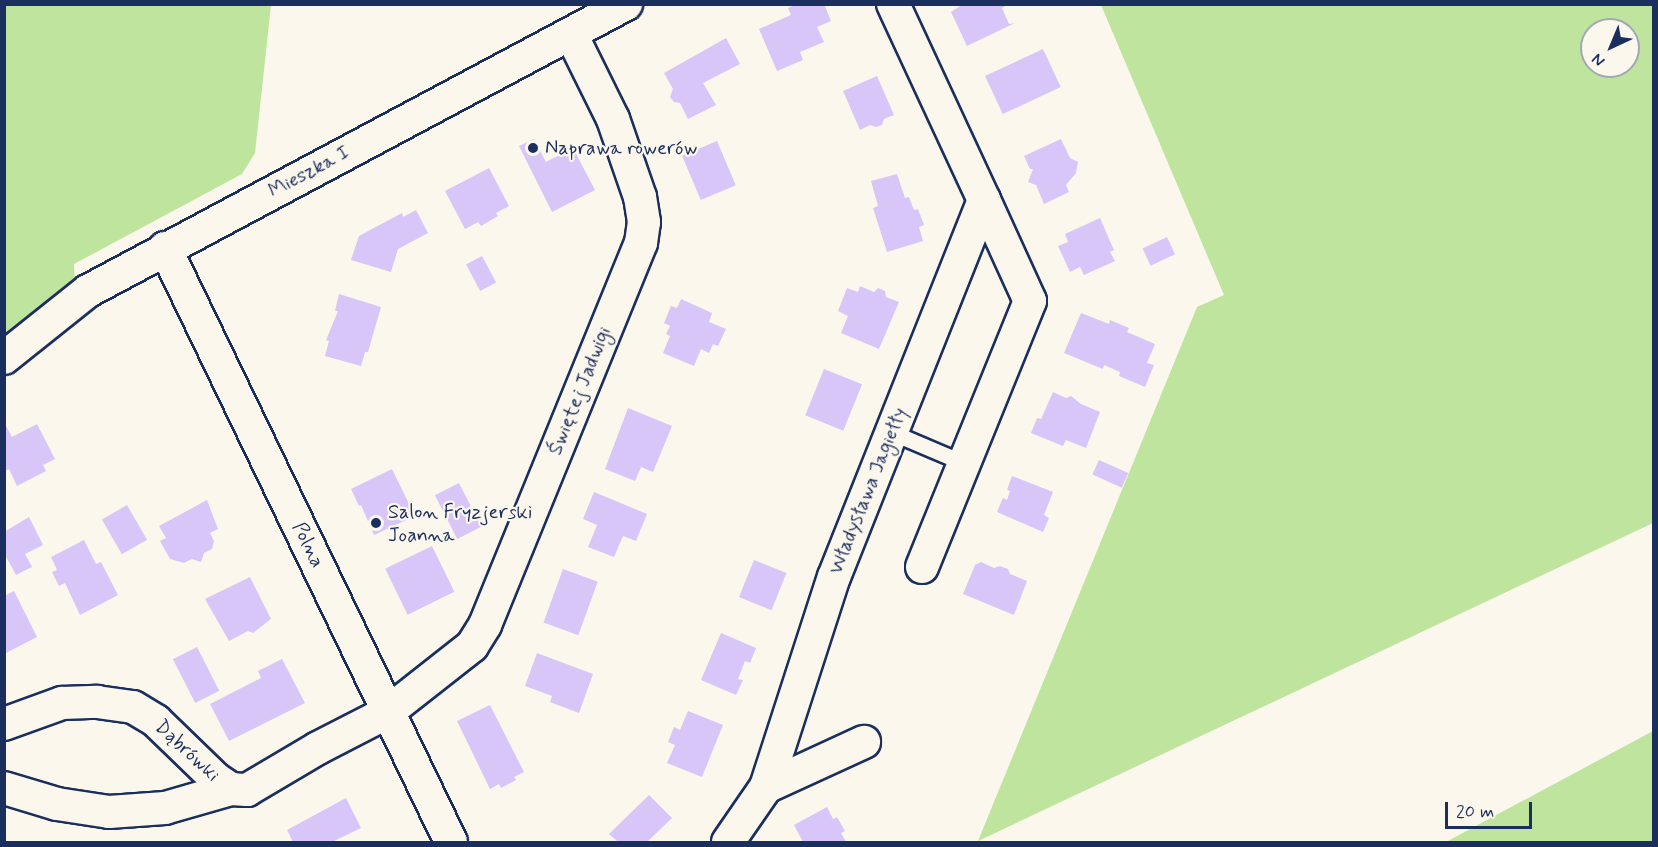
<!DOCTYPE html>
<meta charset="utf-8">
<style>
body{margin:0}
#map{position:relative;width:1658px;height:847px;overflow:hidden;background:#fbf7ec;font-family:Mynerve,sans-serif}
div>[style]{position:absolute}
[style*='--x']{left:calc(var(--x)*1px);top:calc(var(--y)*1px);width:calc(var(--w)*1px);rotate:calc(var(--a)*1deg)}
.green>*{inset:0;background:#bee49e}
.building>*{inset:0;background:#d7c6f7;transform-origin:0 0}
.roads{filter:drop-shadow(2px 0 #1b2f5e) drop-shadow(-2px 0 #1b2f5e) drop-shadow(0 2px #1b2f5e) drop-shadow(0 -2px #1b2f5e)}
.lane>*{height:15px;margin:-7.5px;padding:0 7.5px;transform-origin:7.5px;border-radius:7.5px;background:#fbf7ec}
.street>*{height:32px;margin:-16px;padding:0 16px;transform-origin:16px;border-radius:16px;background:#fbf7ec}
.dots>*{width:16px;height:16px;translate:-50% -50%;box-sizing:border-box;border:3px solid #fbf7ec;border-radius:50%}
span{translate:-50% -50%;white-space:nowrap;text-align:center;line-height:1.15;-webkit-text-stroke:4.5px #fbf7ec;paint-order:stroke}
.poi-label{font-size:20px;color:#1b2f5e}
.left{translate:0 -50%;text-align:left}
.street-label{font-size:20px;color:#1b2f5e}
.frame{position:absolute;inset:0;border:6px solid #1b2f5e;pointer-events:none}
.north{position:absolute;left:1580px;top:18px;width:60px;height:60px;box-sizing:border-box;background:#fbf7ec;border:2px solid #a1a7b3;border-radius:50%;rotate:224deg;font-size:16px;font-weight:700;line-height:24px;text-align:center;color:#1b2f5e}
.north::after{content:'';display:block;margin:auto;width:21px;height:27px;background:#1b2f5e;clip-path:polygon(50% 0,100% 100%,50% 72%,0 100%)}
.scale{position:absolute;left:1445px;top:802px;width:87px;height:27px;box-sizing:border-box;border:3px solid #1b2f5e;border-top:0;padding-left:8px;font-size:18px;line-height:21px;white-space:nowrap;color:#1b2f5e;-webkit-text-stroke:4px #fbf7ec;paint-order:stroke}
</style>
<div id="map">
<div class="green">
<i style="clip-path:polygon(5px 5px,271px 5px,255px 153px,242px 174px,74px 264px,75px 285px,5px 343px)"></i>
<i style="clip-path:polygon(evenodd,1101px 5px,1653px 5px,1653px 523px,978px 841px,1197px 307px,1224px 295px,1101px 5px,1592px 30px,1628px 30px,1628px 66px,1592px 66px,1592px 30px)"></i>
<i style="clip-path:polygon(1653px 731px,1653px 842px,1446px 842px)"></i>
</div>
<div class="building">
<i style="clip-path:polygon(797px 4px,824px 4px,831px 21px,817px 27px,824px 42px,800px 52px,803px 60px,777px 71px,759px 29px,791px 15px,788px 8px)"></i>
<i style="clip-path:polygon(963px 4px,1009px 4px,1002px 8px,1009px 24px,1015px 23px,967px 46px,951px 12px)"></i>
<i style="clip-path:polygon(726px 38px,740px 64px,703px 83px,716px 105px,688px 119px,680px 103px,674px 102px,670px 97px,673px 89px,664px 73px)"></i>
<i style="left:1043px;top:49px;width:42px;height:64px;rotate:65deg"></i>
<i style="clip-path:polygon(877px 76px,894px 115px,884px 119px,882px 125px,876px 127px,870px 125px,860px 130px,843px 91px)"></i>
<i style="clip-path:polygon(534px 139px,546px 162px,573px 148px,595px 190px,552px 212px,519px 146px)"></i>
<i style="clip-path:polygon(1061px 139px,1070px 158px,1078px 162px,1076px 173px,1066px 185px,1069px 192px,1044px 204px,1036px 185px,1028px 182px,1033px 169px,1030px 169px,1024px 156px)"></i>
<i style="left:717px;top:141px;width:48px;height:38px;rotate:67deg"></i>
<i style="clip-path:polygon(489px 168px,509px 206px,496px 213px,498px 216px,481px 226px,478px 222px,465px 229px,445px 191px)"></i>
<i style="clip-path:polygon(897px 174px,905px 198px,909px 197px,914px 210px,918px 209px,924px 225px,919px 227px,923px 241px,887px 252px,873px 208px,878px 206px,871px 181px)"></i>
<i style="clip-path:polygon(416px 210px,428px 233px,398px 249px,391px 272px,351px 260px,359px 236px,402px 213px,403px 217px)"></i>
<i style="clip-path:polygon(1100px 218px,1114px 250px,1110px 252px,1115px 261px,1084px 275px,1080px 267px,1070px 272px,1058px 246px,1068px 242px,1065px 234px)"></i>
<i style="left:1167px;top:237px;width:19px;height:27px;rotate:65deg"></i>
<i style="left:482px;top:256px;width:30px;height:18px;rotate:62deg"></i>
<i style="clip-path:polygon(860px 286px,874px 292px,878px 288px,885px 291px,886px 297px,899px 302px,879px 349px,841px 333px,848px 316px,838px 311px,847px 288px,858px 292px)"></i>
<i style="clip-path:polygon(339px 294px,381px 307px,368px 352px,365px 352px,361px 366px,325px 356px,329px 341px,326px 340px,338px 311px,335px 311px)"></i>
<i style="clip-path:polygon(681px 299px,712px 313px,709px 322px,726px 329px,718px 346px,713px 344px,709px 353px,701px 349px,694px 366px,663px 353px,670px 336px,666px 334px,670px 326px,664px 323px,671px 306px,677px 308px)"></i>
<i style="clip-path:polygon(1081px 313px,1109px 324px,1110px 320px,1129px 328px,1127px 332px,1155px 344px,1147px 363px,1154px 365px,1145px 387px,1119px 376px,1120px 372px,1104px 365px,1103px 369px,1064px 353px)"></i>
<i style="left:824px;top:369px;width:41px;height:50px;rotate:22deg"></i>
<i style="clip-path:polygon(1053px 392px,1066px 398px,1071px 396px,1081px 404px,1100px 412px,1086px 448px,1066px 440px,1063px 446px,1031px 433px,1037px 418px,1041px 419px)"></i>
<i style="clip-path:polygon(628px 408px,672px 426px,653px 472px,641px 467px,635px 481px,605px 469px)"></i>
<i style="clip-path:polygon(4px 422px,12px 437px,37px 424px,55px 459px,43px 465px,46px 471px,17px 486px,9px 469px,4px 471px)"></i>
<i style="left:1099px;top:460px;width:32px;height:16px;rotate:24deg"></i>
<i style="clip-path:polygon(392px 469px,415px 516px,374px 535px,361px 505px,359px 506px,351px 489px)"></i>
<i style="clip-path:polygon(1012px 476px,1053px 492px,1044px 515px,1049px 518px,1043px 532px,997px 512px,1003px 498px,1007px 500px,1010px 491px,1007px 490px)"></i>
<i style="left:459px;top:483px;width:49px;height:27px;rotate:63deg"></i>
<i style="clip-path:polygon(594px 492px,647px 514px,636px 541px,623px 536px,614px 557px,588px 547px,597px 525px,583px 519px)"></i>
<i style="clip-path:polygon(207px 500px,218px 529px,210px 533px,214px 541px,212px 549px,204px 553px,201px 562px,192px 559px,184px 563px,170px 559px,160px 541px,166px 538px,159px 526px)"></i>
<i style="left:127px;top:505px;width:40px;height:29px;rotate:60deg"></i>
<i style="clip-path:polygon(29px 517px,43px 545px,25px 554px,32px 567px,16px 575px,4px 553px,4px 532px)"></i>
<i style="clip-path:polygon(84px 540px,96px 564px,101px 562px,118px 595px,80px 615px,65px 583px,59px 586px,52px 572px,57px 570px,51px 557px)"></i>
<i style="left:432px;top:546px;width:51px;height:52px;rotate:64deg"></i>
<i style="left:754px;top:560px;width:35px;height:40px;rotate:22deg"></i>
<i style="clip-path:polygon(981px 562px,994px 568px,1000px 566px,1008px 569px,1010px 574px,1027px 581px,1014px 615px,963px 594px,975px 565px)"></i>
<i style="left:563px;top:569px;width:37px;height:57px;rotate:20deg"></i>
<i style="clip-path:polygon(250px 577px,271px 619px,253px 633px,248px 631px,229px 641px,205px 599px)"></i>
<i style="clip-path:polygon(14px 591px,37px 637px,4px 654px,4px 596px)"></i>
<i style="clip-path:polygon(721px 633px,756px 648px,750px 663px,745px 661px,738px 679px,743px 680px,736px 695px,701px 680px)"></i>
<i style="left:197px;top:647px;width:49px;height:27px;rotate:63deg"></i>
<i style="clip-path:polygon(537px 653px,593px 674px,579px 713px,550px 702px,552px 696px,525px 686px)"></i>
<i style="clip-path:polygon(282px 659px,305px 703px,229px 741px,210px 704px,261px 678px,258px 671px)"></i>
<i style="clip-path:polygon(490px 705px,524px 772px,514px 777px,516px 780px,501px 788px,499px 784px,490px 789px,457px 721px)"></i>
<i style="clip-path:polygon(688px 711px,723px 725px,702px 777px,667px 763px,675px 745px,668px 742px,674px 727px,680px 730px)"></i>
<i style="clip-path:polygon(649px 795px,672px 818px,647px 842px,618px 842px,609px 834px)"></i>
<i style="clip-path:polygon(346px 798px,361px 828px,332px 842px,293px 842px,287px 830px)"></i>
<i style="clip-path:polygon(827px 807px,833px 819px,837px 817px,845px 831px,841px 833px,846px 842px,803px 842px,794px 825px)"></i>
</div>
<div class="roads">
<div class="lane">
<i style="--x:891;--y:432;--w:79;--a:23"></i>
</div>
<div class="street">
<i style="--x:165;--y:248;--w:659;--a:64.29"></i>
<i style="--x:4;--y:358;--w:107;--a:-38.6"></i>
<i style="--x:88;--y:291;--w:610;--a:-28.08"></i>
<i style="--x:922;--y:567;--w:287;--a:-67.9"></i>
<i style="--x:1030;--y:301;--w:111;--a:-114.5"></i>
<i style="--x:4;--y:724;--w:62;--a:-19.9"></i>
<i style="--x:62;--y:703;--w:35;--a:-2"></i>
<i style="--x:97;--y:702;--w:36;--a:8"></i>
<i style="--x:133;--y:707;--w:27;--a:31"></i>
<i style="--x:156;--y:721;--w:83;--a:44"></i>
<i style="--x:216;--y:779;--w:18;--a:34"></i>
<i style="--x:231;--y:789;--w:16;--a:4"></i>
<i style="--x:247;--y:790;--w:82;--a:-30.6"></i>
<i style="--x:318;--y:748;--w:79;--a:-27.2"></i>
<i style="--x:388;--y:712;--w:107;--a:-38.2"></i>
<i style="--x:472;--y:646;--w:25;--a:-58"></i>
<i style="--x:485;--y:625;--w:413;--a:-67.8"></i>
<i style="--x:641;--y:243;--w:21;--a:-82"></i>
<i style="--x:644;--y:222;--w:25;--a:-99"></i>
<i style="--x:640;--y:197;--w:83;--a:-109.1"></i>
<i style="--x:613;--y:119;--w:95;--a:-116.3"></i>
<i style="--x:766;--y:787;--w:108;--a:-24.7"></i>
<i style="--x:4;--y:788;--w:55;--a:16.8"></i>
<i style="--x:57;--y:804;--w:53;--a:8.7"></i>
<i style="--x:109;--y:812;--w:56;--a:-4.1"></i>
<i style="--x:165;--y:808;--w:69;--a:-16.1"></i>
<i style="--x:728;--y:842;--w:67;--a:-55.4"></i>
<i style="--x:766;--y:787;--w:221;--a:-72.1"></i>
<i style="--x:834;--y:577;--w:406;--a:-68.3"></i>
<i style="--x:984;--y:200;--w:216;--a:-114.9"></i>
</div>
</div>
<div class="dots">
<i style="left:533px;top:148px;background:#1b2f5e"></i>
<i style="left:376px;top:523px;background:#1b2f5e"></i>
</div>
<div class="poi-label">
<span class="left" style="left:545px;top:148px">Naprawa rowerów</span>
<span class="left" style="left:388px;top:524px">Salon Fryzjerski<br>Joanna</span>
</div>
<div class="street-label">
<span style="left:309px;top:172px;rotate:-28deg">Mieszka I</span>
<span style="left:580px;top:391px;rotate:-68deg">Świętej Jadwigi</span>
<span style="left:868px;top:491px;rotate:-68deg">Władysława Jagiełły</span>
<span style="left:308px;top:545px;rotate:64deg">Polna</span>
<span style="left:187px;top:751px;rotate:43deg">Dąbrówki</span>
</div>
<div class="frame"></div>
<div class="north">N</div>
<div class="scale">20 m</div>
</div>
